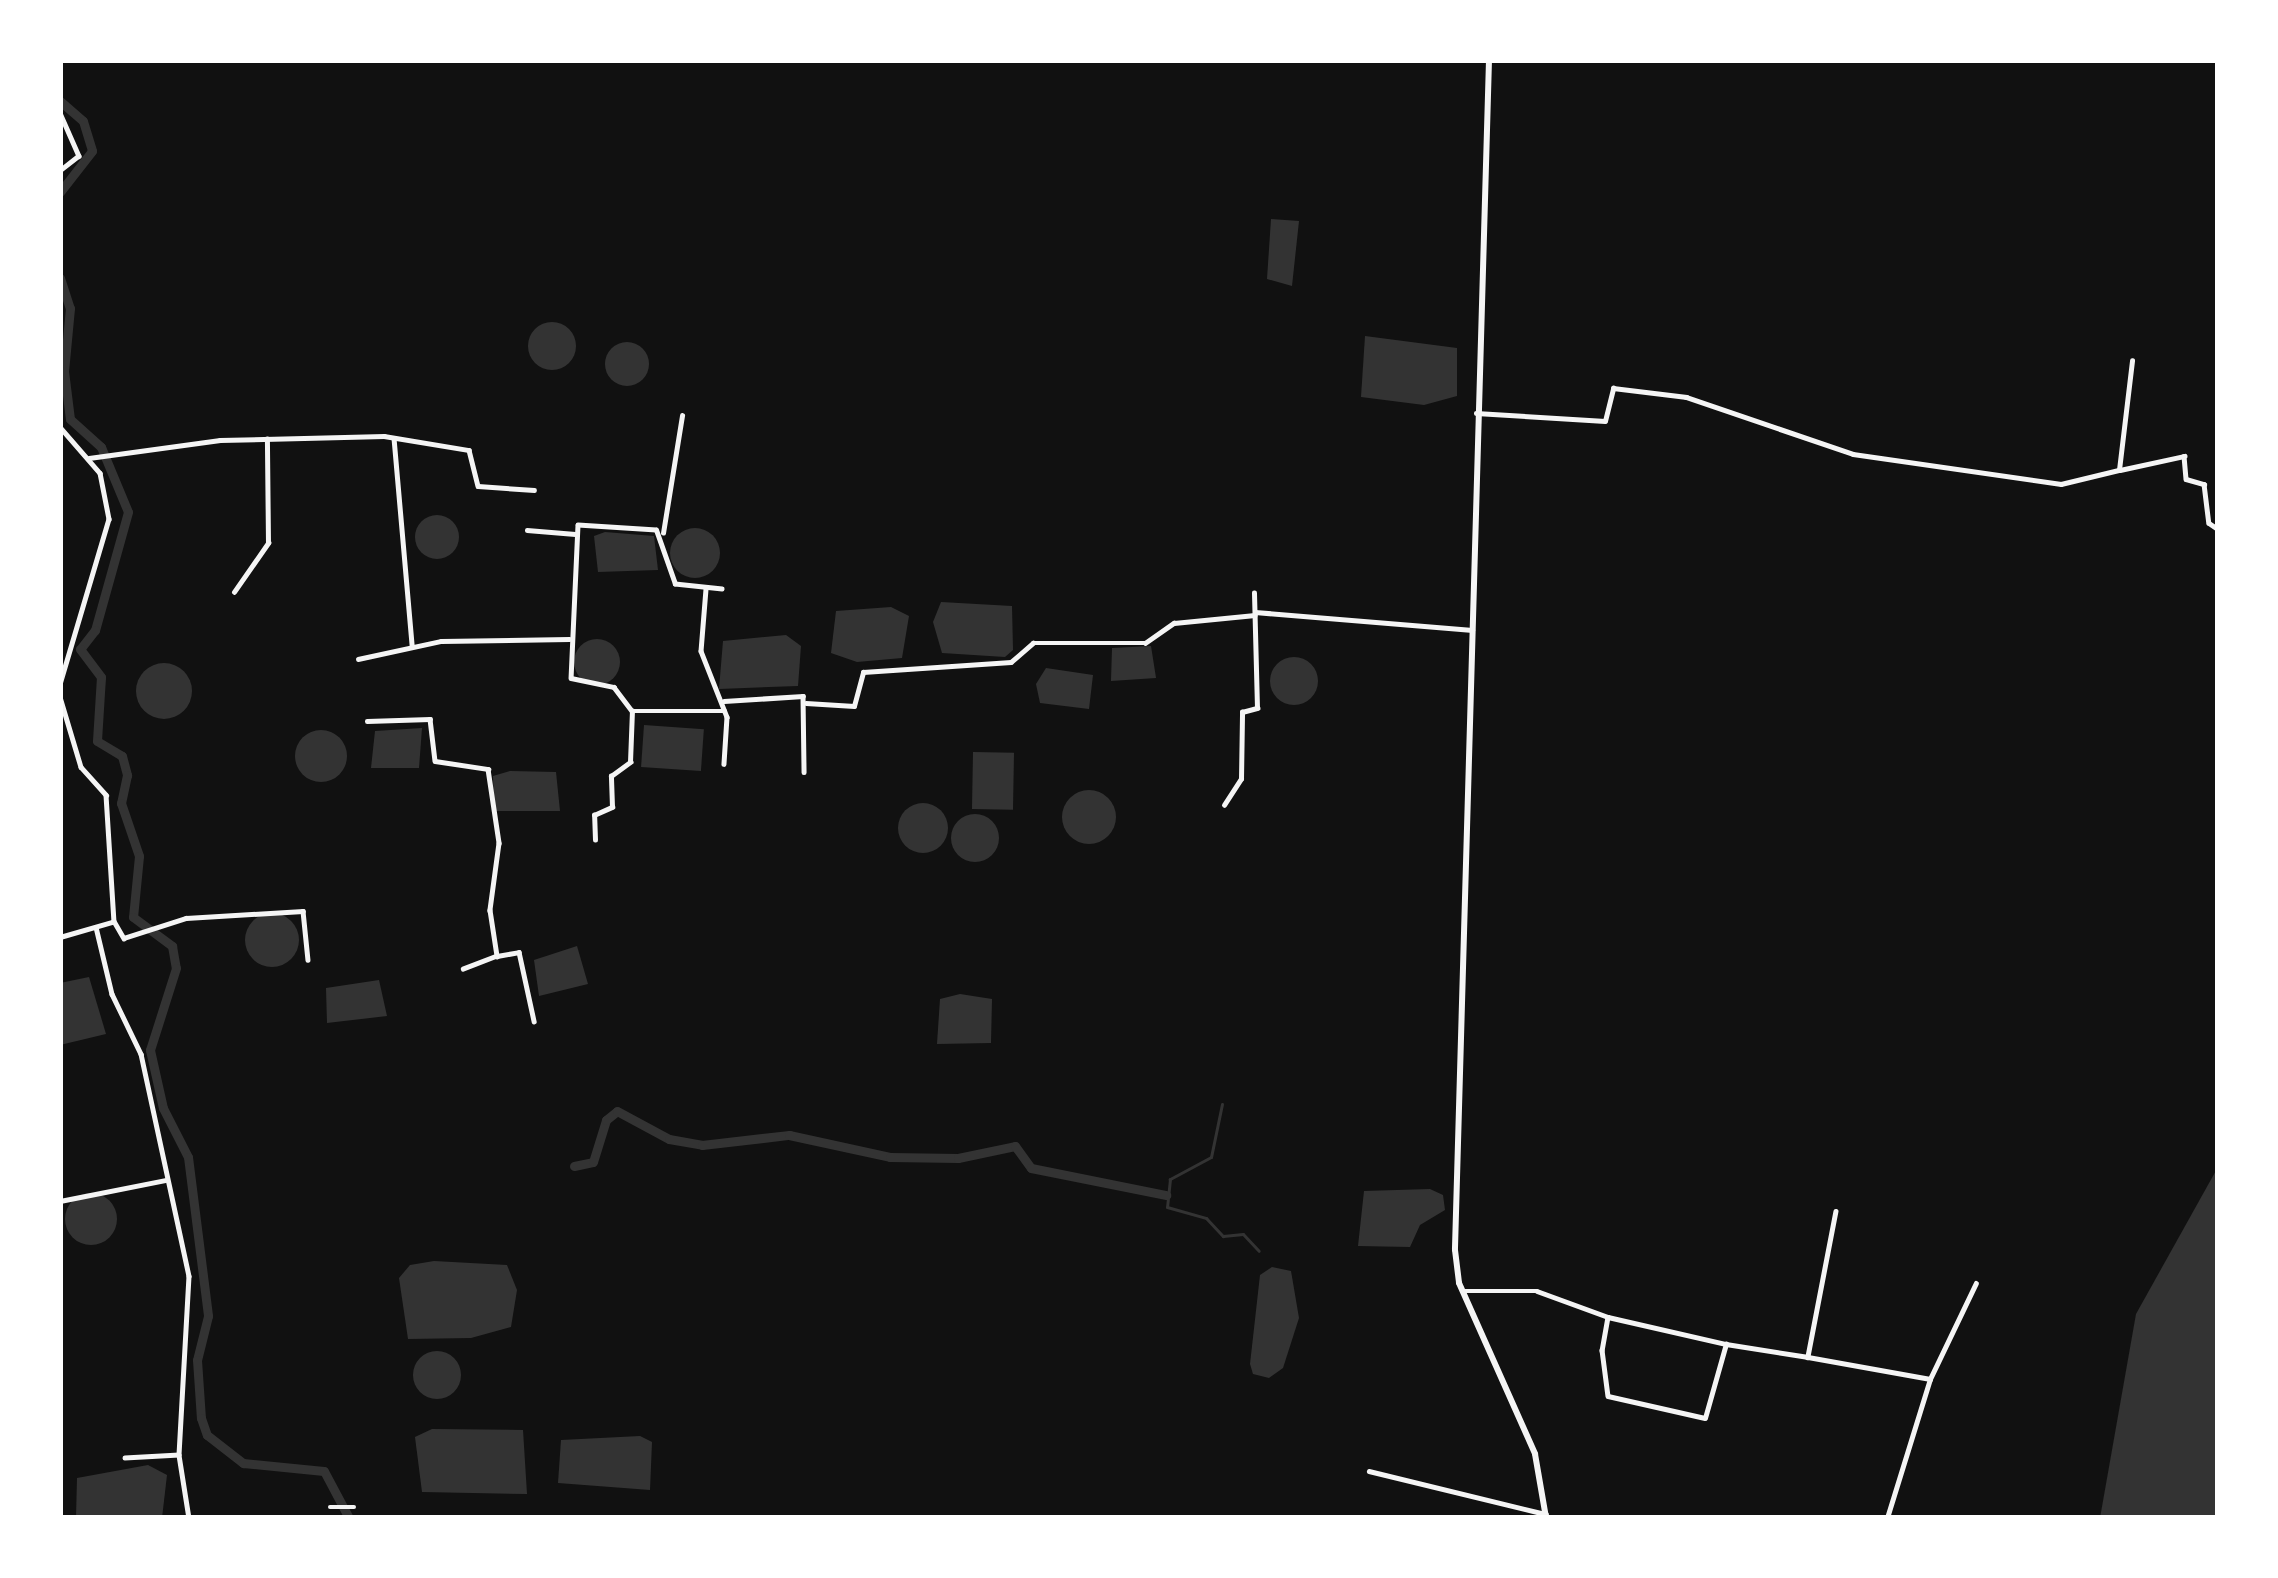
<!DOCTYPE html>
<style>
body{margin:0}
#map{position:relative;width:2278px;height:1578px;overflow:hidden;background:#111;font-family:Helvetica,sans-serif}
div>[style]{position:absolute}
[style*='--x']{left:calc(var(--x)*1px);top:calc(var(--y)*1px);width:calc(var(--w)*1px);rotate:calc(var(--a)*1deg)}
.water>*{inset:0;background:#333;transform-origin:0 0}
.round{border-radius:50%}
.stream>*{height:3px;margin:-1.5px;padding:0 1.5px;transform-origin:1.5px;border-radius:1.5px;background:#333}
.canal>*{height:9px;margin:-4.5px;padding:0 4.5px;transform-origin:4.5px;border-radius:4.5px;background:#333}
.minor>*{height:4.5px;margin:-2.25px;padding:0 2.25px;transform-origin:2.25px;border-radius:2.25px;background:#f5f5f5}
.primary>*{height:6px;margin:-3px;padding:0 3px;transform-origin:3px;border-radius:3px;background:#f5f5f5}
span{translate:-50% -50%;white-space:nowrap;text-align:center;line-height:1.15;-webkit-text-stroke:9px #fff;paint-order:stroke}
.frame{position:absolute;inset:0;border:63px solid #fff;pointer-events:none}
</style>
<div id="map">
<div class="water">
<i style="clip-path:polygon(1271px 219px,1299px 221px,1292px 286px,1267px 279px)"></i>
<i class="round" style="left:528px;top:322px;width:48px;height:48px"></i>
<i style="clip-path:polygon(1365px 336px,1457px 348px,1457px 396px,1424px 405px,1361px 397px)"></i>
<i class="round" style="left:605px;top:342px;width:44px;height:44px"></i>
<i class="round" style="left:415px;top:515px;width:44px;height:44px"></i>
<i class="round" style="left:670px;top:528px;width:50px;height:50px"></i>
<i style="clip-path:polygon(605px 532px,654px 536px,658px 570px,598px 572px,594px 536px)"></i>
<i style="clip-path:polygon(941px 602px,1012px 606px,1013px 650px,1005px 657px,942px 653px,933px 622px)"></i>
<i style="clip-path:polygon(891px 607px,909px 616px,902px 658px,857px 662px,831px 653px,836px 611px)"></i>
<i style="clip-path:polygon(786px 635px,801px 646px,798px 686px,719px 689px,723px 641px)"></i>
<i class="round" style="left:574px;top:639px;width:46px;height:46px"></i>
<i style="clip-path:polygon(1151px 646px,1156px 678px,1111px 681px,1112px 648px)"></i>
<i class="round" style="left:1270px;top:657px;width:48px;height:48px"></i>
<i class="round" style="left:136px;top:663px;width:56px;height:56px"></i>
<i style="clip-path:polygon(1046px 668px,1093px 675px,1089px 709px,1040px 703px,1036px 684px)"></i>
<i style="left:644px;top:725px;width:60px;height:42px;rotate:4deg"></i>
<i style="clip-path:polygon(422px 728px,419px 768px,371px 768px,375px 731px)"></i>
<i class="round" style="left:295px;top:730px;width:52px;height:52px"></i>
<i style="left:973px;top:752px;width:41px;height:57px;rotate:1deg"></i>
<i style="clip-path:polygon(510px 771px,556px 772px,560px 811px,494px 811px,493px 776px)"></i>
<i class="round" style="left:1062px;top:790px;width:54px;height:54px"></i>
<i class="round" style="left:898px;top:803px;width:50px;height:50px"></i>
<i class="round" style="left:951px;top:814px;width:48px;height:48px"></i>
<i class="round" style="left:245px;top:913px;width:54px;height:54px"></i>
<i style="clip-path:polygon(577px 946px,588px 984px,539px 996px,534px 960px)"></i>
<i style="clip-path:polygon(89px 977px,106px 1034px,60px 1045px,60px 983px)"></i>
<i style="clip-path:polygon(379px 980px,387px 1016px,327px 1023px,326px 988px)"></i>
<i style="clip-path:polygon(960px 994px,992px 999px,991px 1043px,937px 1044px,940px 999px)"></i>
<i style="clip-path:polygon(2218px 1167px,2218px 1518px,2100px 1518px,2136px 1314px)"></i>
<i style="clip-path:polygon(1430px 1189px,1443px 1195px,1445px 1210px,1420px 1225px,1410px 1247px,1358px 1246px,1364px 1191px)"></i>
<i class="round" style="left:65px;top:1193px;width:52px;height:52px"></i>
<i style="clip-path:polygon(434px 1261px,507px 1265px,517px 1290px,511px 1327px,471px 1338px,408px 1339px,399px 1278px,410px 1265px)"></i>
<i style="clip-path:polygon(1272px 1267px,1291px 1271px,1299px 1318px,1283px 1368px,1269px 1378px,1253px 1374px,1250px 1364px,1260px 1275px)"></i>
<i class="round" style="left:413px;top:1351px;width:48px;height:48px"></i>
<i style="clip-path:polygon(432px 1429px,523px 1430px,527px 1494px,422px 1492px,415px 1437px)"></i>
<i style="clip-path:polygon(640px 1436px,652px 1442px,650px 1490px,558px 1483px,561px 1440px)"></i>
<i style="clip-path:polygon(148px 1465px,167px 1475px,162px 1518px,76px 1518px,77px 1478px)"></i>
</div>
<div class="stream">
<i style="--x:1222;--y:1104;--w:54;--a:101.7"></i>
<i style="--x:1211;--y:1157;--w:47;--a:151.8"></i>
<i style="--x:1170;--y:1179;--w:28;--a:96"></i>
<i style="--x:1167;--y:1207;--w:41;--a:15.8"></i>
<i style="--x:1206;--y:1218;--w:25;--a:47"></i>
<i style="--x:1223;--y:1236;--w:20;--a:-6"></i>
<i style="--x:1243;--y:1234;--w:23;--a:47"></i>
</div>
<div class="canal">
<i style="--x:60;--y:101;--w:30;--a:41"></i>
<i style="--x:83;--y:121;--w:31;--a:73"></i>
<i style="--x:92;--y:151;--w:52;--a:128"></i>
<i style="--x:60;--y:278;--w:32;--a:72"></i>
<i style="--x:70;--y:308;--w:63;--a:95.4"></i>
<i style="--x:64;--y:371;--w:48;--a:82.9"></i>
<i style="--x:70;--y:419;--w:42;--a:42.1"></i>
<i style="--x:101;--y:447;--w:70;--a:67.4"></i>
<i style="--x:128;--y:512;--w:123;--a:105.6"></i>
<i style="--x:95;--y:630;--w:24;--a:128"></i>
<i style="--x:80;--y:649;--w:35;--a:53"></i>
<i style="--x:101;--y:677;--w:64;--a:93.6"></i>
<i style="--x:97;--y:741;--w:29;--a:31"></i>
<i style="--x:122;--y:756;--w:20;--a:75"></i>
<i style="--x:127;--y:775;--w:29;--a:102"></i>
<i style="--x:121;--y:803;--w:56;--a:71.2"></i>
<i style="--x:139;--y:856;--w:61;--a:95.6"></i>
<i style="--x:133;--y:917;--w:49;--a:36.6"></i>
<i style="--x:172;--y:946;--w:22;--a:80"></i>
<i style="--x:176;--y:968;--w:86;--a:107.6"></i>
<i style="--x:150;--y:1050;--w:59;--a:77.4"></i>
<i style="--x:163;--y:1108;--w:55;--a:63"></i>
<i style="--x:188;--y:1157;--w:160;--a:82.8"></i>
<i style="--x:208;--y:1316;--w:45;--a:104"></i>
<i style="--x:197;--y:1360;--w:58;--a:86.1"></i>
<i style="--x:201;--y:1418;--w:18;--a:71"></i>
<i style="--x:207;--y:1435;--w:46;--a:37.9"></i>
<i style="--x:243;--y:1463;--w:81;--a:5.6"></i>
<i style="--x:324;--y:1471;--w:53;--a:62"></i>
<i style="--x:574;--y:1166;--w:19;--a:-12"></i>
<i style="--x:593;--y:1162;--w:44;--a:-72.8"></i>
<i style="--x:606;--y:1120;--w:14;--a:-39"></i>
<i style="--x:617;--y:1111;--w:59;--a:28.3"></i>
<i style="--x:669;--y:1139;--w:34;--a:10"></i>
<i style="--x:702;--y:1145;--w:88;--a:-6.6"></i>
<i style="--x:789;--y:1135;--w:103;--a:12.3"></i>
<i style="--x:890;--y:1157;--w:68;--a:0.8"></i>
<i style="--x:958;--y:1158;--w:58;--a:-11.9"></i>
<i style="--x:1015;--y:1146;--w:27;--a:54"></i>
<i style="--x:1031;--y:1168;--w:138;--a:11.3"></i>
</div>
<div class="minor">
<i style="--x:60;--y:113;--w:47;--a:66.2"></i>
<i style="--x:79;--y:156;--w:24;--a:142"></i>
<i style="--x:1476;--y:413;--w:129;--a:3.5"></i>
<i style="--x:1605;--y:421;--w:34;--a:-76"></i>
<i style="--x:1613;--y:388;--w:74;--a:7"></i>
<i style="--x:1686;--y:397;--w:176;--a:18.8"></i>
<i style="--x:1853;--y:454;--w:210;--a:8.2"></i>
<i style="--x:2061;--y:484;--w:60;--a:-13.6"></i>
<i style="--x:2119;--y:470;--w:110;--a:-83.2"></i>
<i style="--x:60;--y:427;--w:61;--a:49"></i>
<i style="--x:100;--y:473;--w:47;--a:78.9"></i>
<i style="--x:109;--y:519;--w:172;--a:106.5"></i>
<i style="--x:394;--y:438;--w:208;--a:85"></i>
<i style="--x:89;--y:458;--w:132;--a:-7.8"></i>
<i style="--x:220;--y:440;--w:164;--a:-1.4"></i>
<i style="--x:384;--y:436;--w:86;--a:9.4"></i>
<i style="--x:469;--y:450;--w:37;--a:76"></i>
<i style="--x:478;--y:486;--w:56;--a:4.1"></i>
<i style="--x:2120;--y:470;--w:66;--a:-12.3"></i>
<i style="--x:2184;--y:456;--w:23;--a:85"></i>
<i style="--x:2186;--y:479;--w:19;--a:16"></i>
<i style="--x:2204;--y:484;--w:39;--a:83"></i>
<i style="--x:2209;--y:523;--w:11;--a:34"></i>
<i style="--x:527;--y:530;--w:48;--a:4.8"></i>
<i style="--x:663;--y:533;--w:119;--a:-80.8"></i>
<i style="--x:706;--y:589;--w:62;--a:94.6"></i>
<i style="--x:701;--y:651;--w:71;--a:68.5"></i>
<i style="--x:727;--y:717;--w:47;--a:93.7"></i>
<i style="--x:722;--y:589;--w:47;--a:-173.9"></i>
<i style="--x:675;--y:584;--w:57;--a:-109.4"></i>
<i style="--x:656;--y:530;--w:78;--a:-176.3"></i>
<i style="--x:578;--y:525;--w:153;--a:92.6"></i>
<i style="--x:571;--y:678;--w:44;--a:11.8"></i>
<i style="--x:614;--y:687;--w:30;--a:53"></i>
<i style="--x:632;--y:711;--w:93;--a:0"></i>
<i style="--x:234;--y:592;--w:60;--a:-55.2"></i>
<i style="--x:268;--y:543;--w:104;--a:-90.6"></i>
<i style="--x:1255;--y:612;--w:218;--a:4.7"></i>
<i style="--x:358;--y:659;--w:85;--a:-12.2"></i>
<i style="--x:441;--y:641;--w:128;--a:-0.9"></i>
<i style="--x:60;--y:697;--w:73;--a:73.3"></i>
<i style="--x:81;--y:767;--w:38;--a:48"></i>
<i style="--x:106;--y:795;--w:126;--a:86.4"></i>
<i style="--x:114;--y:921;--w:20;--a:60"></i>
<i style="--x:124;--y:938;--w:65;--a:-17.9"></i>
<i style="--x:186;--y:918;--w:117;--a:-3.4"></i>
<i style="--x:303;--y:911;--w:49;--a:84.2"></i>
<i style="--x:724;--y:701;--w:79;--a:-3.6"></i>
<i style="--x:803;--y:696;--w:76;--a:89.2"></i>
<i style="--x:806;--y:703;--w:48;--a:3.6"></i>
<i style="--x:854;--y:706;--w:35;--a:-75"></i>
<i style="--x:863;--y:672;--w:148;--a:-3.9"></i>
<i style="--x:1011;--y:662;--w:29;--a:-41"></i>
<i style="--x:1033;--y:643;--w:112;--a:0"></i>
<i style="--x:1145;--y:643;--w:35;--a:-35"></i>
<i style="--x:1174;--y:623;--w:81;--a:-5.6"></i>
<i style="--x:367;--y:721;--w:63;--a:-1.8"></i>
<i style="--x:430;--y:719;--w:42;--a:83.2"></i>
<i style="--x:435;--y:761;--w:54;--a:8.6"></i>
<i style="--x:488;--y:769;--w:75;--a:81.5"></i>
<i style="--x:499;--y:843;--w:68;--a:97.7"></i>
<i style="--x:490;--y:910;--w:47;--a:81.3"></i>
<i style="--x:497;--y:956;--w:36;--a:159"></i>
<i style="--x:1224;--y:805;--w:31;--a:-57"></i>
<i style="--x:1241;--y:779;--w:67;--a:-89.1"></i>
<i style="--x:1242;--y:712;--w:16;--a:-15"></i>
<i style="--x:1257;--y:708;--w:115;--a:-91.5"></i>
<i style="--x:595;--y:840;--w:25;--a:-92"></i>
<i style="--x:594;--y:815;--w:20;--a:-24"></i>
<i style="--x:612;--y:807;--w:31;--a:-92"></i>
<i style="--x:611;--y:776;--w:24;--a:-36"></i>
<i style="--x:630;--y:762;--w:51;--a:-87.8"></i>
<i style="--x:96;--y:927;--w:69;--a:76.6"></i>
<i style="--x:112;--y:994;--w:67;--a:64.2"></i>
<i style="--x:141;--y:1054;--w:227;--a:77.8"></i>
<i style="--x:189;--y:1276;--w:179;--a:93.2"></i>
<i style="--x:179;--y:1455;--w:54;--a:176.8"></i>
<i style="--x:60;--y:937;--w:54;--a:-16.1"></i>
<i style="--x:497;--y:956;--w:22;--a:-10"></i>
<i style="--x:519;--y:952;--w:71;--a:77.7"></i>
<i style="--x:60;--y:1201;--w:108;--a:-11.2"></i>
<i style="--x:1836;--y:1211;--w:149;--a:100.9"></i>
<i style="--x:1808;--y:1357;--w:124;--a:10.2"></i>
<i style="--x:1462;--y:1291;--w:75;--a:0"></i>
<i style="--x:1537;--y:1291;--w:76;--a:20.1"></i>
<i style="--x:1608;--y:1317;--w:34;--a:100"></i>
<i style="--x:1602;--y:1350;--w:46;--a:82.6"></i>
<i style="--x:1608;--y:1396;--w:99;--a:12.8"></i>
<i style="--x:1705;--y:1418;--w:77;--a:-74.2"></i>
<i style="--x:1726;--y:1344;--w:83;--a:9"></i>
<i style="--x:1608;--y:1317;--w:121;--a:12.9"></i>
<i style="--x:179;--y:1455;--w:64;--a:81"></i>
<i style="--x:1369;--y:1471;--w:182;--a:13.7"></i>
<i style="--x:330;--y:1507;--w:24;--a:0"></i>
<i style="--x:1887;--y:1518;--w:145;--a:-72.8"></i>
<i style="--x:1930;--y:1379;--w:106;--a:-64.4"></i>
</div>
<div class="primary">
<i style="--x:1489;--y:60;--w:1190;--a:91.64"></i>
<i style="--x:1455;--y:1250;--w:33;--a:83"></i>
<i style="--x:1459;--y:1283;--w:187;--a:66"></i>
<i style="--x:1535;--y:1454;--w:65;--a:80.2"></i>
</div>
<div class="frame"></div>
</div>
